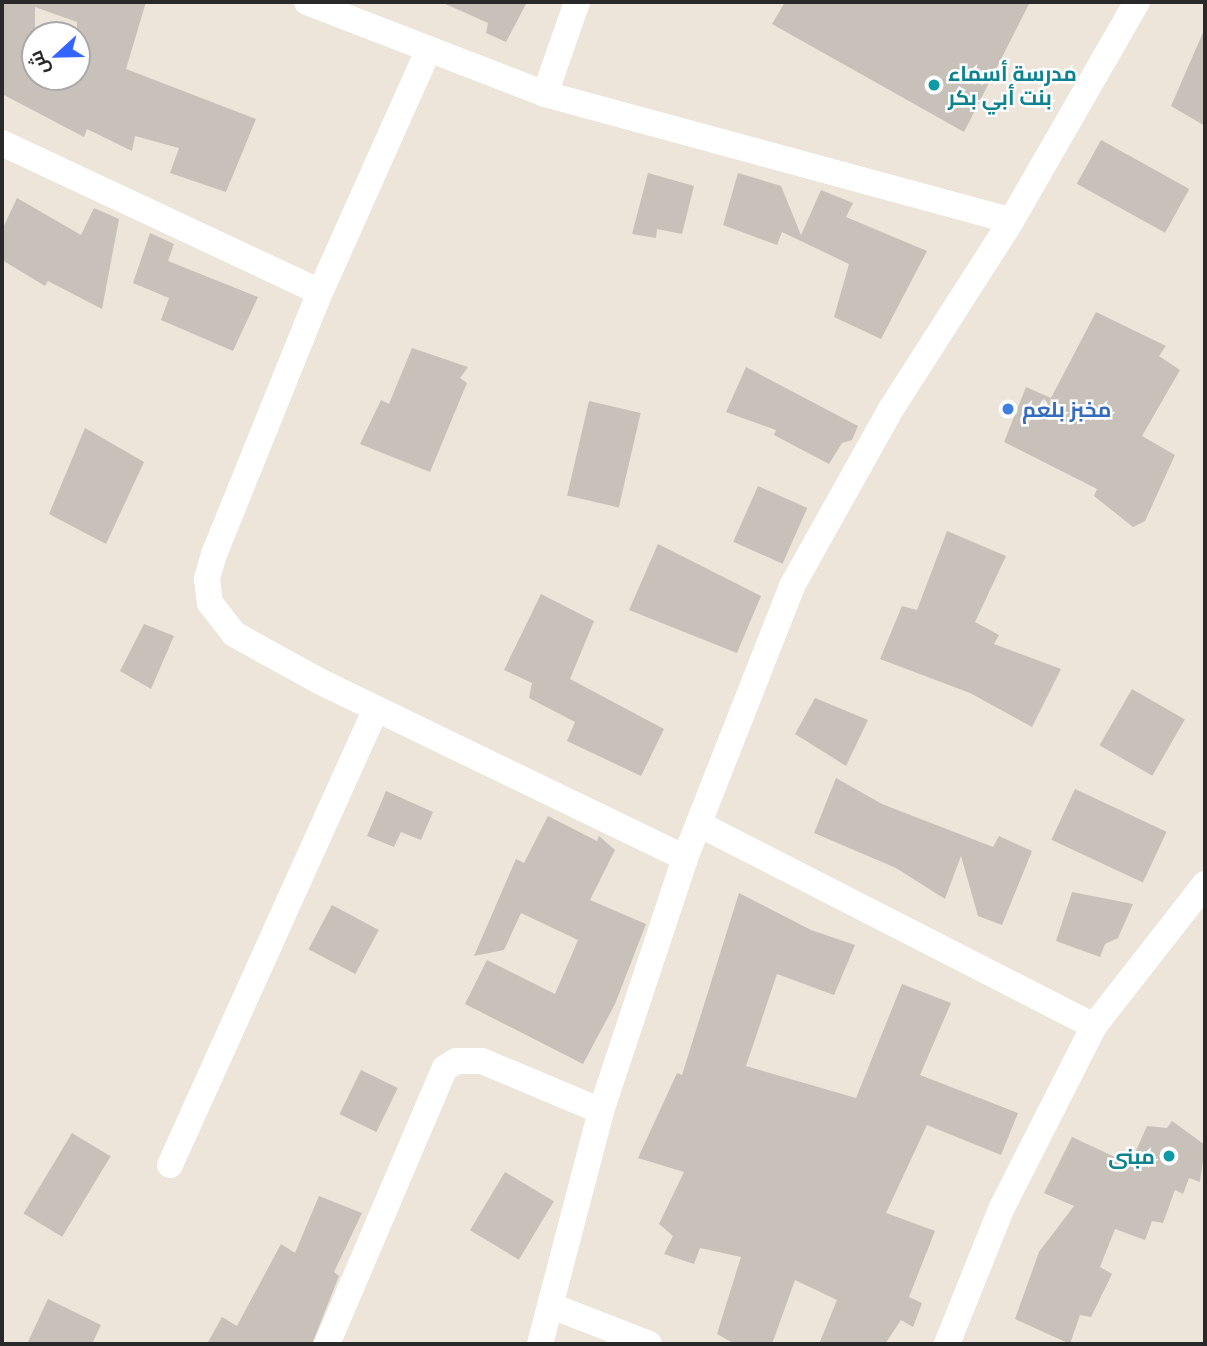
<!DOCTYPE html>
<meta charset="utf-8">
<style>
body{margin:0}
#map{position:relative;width:1207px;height:1346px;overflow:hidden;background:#ede4da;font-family:"IBM Plex Sans",Cairo,sans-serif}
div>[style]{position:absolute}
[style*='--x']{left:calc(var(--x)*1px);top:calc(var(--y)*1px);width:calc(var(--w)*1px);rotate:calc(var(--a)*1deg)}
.building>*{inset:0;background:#c8c1ba;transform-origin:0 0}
.minor>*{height:26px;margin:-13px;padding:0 13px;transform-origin:13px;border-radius:13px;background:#fff}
.dots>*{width:19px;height:19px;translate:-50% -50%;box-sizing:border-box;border:4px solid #fff;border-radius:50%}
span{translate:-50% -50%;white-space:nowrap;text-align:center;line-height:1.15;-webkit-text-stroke:5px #fff;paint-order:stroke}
.culture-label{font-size:21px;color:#0d838f;font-weight:700}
.left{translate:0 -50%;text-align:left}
.right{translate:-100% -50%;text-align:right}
.shop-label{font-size:21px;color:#366cbe;font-weight:700}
.frame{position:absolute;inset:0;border:4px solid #292929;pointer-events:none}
.north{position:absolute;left:21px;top:21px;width:70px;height:70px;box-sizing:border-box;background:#fff;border:2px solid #a9a9a9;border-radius:50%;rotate:248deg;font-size:19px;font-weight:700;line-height:28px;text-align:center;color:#292929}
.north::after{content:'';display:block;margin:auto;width:24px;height:32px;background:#3565ff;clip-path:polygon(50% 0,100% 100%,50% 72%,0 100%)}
</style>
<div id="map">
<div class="building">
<i style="clip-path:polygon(evenodd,2px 2px,146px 2px,126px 69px,256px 119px,226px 192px,170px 173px,179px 148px,135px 136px,132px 151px,87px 129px,84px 137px,2px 94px,2px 2px,35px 7px,77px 22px,77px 77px,35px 77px,35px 7px)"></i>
<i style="clip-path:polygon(441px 2px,527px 2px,506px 42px,486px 33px,488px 23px)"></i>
<i style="clip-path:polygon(785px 2px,1030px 2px,964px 132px,772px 24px)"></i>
<i style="clip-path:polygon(1205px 28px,1205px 126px,1171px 106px)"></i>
<i style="left:1101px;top:140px;width:101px;height:50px;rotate:29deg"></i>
<i style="clip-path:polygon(648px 173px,694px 186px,682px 234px,657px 229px,656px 238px,632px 234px)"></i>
<i style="clip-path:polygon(738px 173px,781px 186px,801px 235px,821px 190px,853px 203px,846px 217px,927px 251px,881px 339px,834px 317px,849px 264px,782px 232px,777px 245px,723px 225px)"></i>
<i style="clip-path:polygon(17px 198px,81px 235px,94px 208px,119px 219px,102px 309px,48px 281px,45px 286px,2px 260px,2px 230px)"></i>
<i style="clip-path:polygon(150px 233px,174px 244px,168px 261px,258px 297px,233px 351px,161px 320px,169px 298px,133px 283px)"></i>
<i style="clip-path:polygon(1096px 312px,1166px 346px,1159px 356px,1180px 370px,1142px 436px,1175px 455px,1145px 521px,1133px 527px,1094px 496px,1097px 489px,1004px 442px,1026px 387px,1051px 398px)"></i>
<i style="clip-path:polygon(412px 348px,468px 367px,460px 378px,467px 383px,430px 472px,360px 444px,381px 400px,389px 404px)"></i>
<i style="clip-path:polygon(746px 367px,858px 426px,852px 440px,842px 443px,829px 464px,774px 435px,776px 430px,726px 412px)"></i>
<i style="left:589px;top:401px;width:53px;height:97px;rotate:13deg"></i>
<i style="clip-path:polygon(85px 428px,144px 462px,106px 544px,49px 514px)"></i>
<i style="left:758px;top:486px;width:54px;height:61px;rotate:24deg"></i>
<i style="clip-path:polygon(947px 531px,1006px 556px,975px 622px,999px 635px,994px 644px,1061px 669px,1032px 727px,970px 693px,880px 659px,902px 606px,917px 610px)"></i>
<i style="clip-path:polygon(658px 544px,761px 596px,737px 653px,629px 610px)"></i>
<i style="clip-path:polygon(541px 594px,594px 621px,570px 679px,664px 729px,641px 776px,567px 741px,575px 722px,529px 698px,532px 683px,504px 670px)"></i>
<i style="clip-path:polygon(144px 624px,174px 636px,151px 689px,120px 671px)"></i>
<i style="left:1132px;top:689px;width:61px;height:65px;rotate:30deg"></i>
<i style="clip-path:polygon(815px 698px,868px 720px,846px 766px,795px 734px)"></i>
<i style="clip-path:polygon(836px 778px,882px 804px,993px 847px,999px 836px,1032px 851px,1002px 925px,978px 916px,961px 856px,945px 899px,896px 868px,814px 833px)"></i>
<i style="left:1075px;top:789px;width:101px;height:56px;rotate:25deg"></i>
<i style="clip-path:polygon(386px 791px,433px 812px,421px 840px,401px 832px,394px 847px,367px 836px)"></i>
<i style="clip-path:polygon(548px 816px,597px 841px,599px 836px,615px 850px,590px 900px,646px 924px,615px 1004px,583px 1064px,465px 1004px,487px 960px,555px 994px,578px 940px,521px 913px,504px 950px,474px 956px,516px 859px,524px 863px)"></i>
<i style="clip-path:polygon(1072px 892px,1133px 904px,1118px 938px,1105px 944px,1100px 957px,1056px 941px)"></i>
<i style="clip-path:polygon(739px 893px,811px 930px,855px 945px,834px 995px,777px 974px,746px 1066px,856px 1098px,902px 984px,951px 1003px,920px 1075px,1018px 1113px,1001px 1155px,927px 1125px,886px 1213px,935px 1231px,909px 1297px,922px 1303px,913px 1327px,901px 1320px,885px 1344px,819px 1344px,837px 1300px,795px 1280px,772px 1344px,735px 1344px,717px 1334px,741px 1257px,700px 1248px,694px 1264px,664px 1254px,673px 1236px,659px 1224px,684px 1172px,638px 1158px,677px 1073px,682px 1075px)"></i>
<i style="left:332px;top:905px;width:53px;height:50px;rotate:28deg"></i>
<i style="left:361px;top:1070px;width:41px;height:49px;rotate:26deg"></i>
<i style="clip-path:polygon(1172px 1121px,1205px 1145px,1200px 1182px,1189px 1178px,1183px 1194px,1175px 1190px,1163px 1223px,1152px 1221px,1145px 1240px,1115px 1229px,1100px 1267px,1112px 1274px,1091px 1317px,1080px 1315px,1070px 1344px,1015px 1319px,1039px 1252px,1074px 1206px,1044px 1193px,1072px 1137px,1130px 1164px,1147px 1126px,1167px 1128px)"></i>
<i style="left:72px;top:1133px;width:45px;height:94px;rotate:31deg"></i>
<i style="left:505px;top:1172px;width:57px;height:68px;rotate:31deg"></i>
<i style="clip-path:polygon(319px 1196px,362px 1213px,334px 1272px,339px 1276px,312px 1344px,207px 1344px,222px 1317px,237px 1326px,281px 1244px,295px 1253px)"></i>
<i style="clip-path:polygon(48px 1299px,101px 1325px,92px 1344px,27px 1344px)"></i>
</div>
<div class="minor">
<i style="--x:307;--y:2;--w:255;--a:21.1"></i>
<i style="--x:545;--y:94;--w:483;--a:15.2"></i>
<i style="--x:428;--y:51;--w:264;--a:114.1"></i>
<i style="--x:320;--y:292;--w:283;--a:112"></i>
<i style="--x:214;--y:554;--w:26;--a:106"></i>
<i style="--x:207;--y:579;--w:24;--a:83"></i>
<i style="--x:210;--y:603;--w:39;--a:52"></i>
<i style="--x:234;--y:634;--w:97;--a:28.9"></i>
<i style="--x:319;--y:681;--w:407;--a:25.8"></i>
<i style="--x:545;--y:94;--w:97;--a:-70.8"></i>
<i style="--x:2;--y:143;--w:351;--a:25.1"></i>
<i style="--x:699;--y:824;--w:444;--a:27.1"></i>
<i style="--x:1094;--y:1026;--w:203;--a:116.9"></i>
<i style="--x:1002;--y:1207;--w:148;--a:111.9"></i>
<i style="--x:1094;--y:1026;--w:180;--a:-52"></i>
<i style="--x:170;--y:1165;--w:498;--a:-65.7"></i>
<i style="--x:552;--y:1306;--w:104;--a:21.4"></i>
<i style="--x:327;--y:1344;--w:300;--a:-66.9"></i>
<i style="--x:445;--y:1068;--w:13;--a:-32"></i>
<i style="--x:456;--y:1061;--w:26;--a:0"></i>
<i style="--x:482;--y:1061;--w:129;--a:22.8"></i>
<i style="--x:540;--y:1344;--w:241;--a:-75.3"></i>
<i style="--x:601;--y:1111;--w:267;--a:-71.6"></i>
<i style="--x:685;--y:858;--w:292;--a:-68.5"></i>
<i style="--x:792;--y:586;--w:203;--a:-60.8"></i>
<i style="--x:891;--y:409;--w:223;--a:-57.4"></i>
<i style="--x:1011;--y:221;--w:253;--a:-60.1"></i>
</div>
<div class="dots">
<i style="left:934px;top:85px;background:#0f9aa8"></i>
<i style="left:1008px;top:409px;background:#3f7fe0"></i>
<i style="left:1169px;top:1156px;background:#0f9aa8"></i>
</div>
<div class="culture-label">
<span class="left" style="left:948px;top:85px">مدرسة أسماء<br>بنت أبي بكر</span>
<span class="right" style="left:1155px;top:1156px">مبنى</span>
</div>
<div class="shop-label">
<span class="left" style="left:1022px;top:409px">مخبز بلعم</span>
</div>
<div class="frame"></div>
<div class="north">ش</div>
</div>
